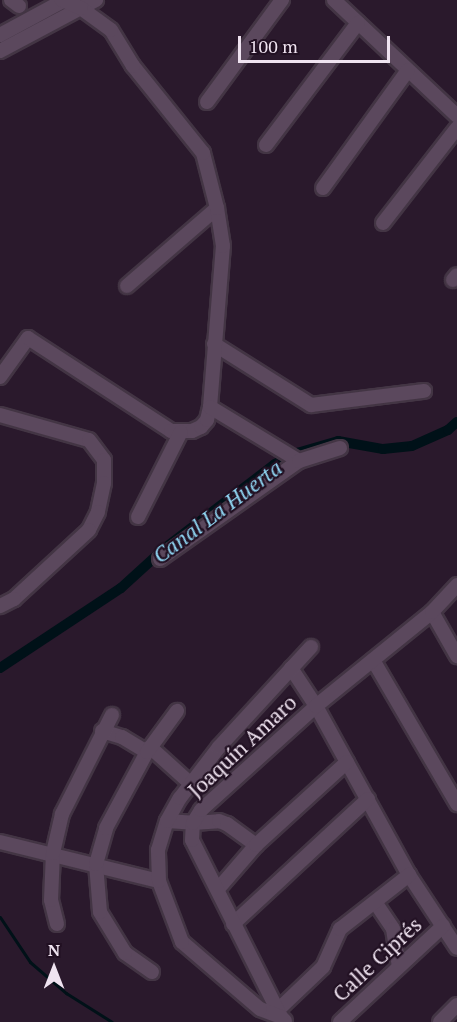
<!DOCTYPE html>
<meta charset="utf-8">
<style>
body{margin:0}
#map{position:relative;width:457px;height:1022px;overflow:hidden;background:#2a192c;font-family:"PT Serif",serif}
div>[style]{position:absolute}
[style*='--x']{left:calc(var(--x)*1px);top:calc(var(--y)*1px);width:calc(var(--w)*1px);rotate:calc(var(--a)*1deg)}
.stream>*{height:3px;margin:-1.5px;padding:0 1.5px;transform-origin:1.5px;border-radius:1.5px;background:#001118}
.canal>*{height:10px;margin:-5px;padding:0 5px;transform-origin:5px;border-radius:5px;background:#001118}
.roads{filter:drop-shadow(2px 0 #433544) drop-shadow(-2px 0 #433544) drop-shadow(0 2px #433544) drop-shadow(0 -2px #433544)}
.minor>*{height:14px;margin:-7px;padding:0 7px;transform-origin:7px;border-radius:7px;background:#5b485d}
span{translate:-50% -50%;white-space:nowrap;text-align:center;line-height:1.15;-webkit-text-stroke:4.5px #211022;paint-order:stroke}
.street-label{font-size:21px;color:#efe3f0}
.water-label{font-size:22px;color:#8fd5f2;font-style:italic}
.north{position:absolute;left:24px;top:938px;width:60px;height:60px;-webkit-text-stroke:4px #211022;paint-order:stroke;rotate:0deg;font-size:16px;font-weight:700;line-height:24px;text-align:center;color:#efe3f0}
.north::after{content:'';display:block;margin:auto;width:21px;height:27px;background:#efe3f0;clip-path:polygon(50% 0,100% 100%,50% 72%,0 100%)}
.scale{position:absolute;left:238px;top:36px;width:152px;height:27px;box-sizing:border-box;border:3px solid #efe3f0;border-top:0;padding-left:8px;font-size:18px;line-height:21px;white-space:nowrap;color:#efe3f0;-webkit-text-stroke:4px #211022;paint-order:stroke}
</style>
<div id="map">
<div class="stream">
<i style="--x:0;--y:917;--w:54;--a:56.3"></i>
<i style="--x:30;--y:962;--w:48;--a:40.7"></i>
<i style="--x:66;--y:993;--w:54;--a:32.2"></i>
</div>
<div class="canal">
<i style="--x:0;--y:668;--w:145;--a:-33.5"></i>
<i style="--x:121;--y:588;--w:59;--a:-42.3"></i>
<i style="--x:165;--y:548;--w:138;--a:-37.4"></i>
<i style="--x:275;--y:464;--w:25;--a:-27"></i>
<i style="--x:297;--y:453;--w:43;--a:-16.3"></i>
<i style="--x:338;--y:441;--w:46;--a:10.1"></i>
<i style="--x:383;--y:449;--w:29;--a:-6"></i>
<i style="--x:412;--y:446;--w:39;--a:-24"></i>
<i style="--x:448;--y:430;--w:12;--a:-42"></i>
</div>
<div class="roads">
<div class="minor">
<i style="--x:11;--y:0;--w:10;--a:37"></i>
<i style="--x:334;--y:0;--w:169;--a:43.3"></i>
<i style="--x:0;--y:35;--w:72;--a:-28.4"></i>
<i style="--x:0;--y:51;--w:109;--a:-28"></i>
<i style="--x:207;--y:102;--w:127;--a:-53.7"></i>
<i style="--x:266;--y:145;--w:153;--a:-53"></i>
<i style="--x:323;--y:188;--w:145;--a:-54.2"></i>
<i style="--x:383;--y:223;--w:120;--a:-52.1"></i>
<i style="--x:453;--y:280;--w:6;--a:-51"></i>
<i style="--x:127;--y:286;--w:119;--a:-40.9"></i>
<i style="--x:214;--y:344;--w:115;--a:32.2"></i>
<i style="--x:311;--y:405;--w:114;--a:-7.1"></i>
<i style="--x:0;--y:377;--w:48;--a:-54.3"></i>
<i style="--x:28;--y:338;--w:171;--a:33"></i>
<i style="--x:171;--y:431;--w:21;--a:0"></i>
<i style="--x:192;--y:431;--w:10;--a:-24"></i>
<i style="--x:201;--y:427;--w:9;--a:-49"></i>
<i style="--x:207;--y:420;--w:13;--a:-77"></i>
<i style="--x:210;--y:407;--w:162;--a:-85.4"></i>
<i style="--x:223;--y:246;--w:38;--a:-99"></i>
<i style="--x:217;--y:208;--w:57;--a:-104.3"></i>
<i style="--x:203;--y:153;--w:112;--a:-128.8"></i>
<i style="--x:133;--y:66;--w:42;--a:-121.4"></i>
<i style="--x:111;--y:30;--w:37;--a:-144"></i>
<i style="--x:81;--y:8;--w:21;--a:-157"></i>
<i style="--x:210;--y:407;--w:104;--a:31.2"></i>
<i style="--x:0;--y:415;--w:92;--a:15.7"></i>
<i style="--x:89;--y:440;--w:25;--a:53"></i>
<i style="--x:104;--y:460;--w:23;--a:90"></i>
<i style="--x:104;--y:483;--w:30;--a:102"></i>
<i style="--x:98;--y:512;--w:20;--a:117"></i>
<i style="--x:89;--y:530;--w:102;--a:137.4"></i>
<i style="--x:14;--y:599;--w:16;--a:153"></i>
<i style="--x:138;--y:517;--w:95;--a:-63.2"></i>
<i style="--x:160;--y:559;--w:170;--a:-35.2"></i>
<i style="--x:299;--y:461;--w:43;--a:-17.6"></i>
<i style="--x:432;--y:612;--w:51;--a:60.4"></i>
<i style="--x:373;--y:660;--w:167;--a:59.7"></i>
<i style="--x:291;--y:668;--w:45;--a:56.7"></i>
<i style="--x:316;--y:706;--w:193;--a:61.2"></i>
<i style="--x:409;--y:875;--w:87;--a:56.7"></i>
<i style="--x:102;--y:731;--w:21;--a:17"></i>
<i style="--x:122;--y:737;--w:29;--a:31"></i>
<i style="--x:150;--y:747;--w:55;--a:42.1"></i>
<i style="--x:167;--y:821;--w:26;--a:4"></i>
<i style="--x:193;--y:823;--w:26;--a:-4"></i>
<i style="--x:219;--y:821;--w:9;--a:21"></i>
<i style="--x:227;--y:824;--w:36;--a:36"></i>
<i style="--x:0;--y:842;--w:164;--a:13.8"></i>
<i style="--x:218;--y:889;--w:58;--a:-49.2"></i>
<i style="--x:256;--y:845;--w:123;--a:-42.4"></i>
<i style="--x:375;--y:902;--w:32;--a:56"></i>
<i style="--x:393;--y:929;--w:38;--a:81"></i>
<i style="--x:57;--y:924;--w:25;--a:-104"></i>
<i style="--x:51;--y:900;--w:47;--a:-87.6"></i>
<i style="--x:53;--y:853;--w:40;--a:-77"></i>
<i style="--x:62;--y:814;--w:111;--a:-63.2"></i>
<i style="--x:233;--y:924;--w:184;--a:-42.8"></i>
<i style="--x:152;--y:972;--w:33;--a:-145"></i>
<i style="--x:125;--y:953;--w:48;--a:-121.4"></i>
<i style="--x:100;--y:912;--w:48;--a:-94.8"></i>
<i style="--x:96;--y:864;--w:37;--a:-74"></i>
<i style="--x:106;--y:828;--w:86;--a:-61.7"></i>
<i style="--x:147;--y:752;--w:51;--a:-53.8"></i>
<i style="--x:279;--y:1009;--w:61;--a:-43.7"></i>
<i style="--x:323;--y:967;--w:42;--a:-65.9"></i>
<i style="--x:340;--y:929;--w:88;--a:-38"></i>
<i style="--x:281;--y:1017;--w:198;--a:-116.7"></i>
<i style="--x:192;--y:840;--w:17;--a:-87"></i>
<i style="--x:193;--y:823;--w:15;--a:-58"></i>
<i style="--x:201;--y:810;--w:155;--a:-42.1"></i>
<i style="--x:316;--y:706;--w:149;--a:-39"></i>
<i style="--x:432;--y:612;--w:37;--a:-47"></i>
<i style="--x:285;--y:1021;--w:6;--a:-135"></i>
<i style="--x:281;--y:1017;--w:22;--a:-159"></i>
<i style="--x:260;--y:1009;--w:103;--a:-139.3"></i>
<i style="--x:182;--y:942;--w:65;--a:-110.7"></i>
<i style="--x:159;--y:881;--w:31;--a:-92"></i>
<i style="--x:158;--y:850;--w:30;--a:-73"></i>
<i style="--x:167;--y:821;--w:26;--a:-61"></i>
<i style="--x:180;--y:798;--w:64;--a:-52.6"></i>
<i style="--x:219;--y:747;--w:136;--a:-47.4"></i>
<i style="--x:340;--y:1022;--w:141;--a:-43"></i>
<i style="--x:440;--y:1022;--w:24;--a:-45"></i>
</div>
</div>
<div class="street-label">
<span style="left:242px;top:746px;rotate:-43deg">Joaquín Amaro</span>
<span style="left:377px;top:959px;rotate:-43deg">Calle Ciprés</span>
</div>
<div class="water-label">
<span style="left:217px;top:511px;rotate:-37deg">Canal La Huerta</span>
</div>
<div class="north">N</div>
<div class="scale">100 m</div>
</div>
